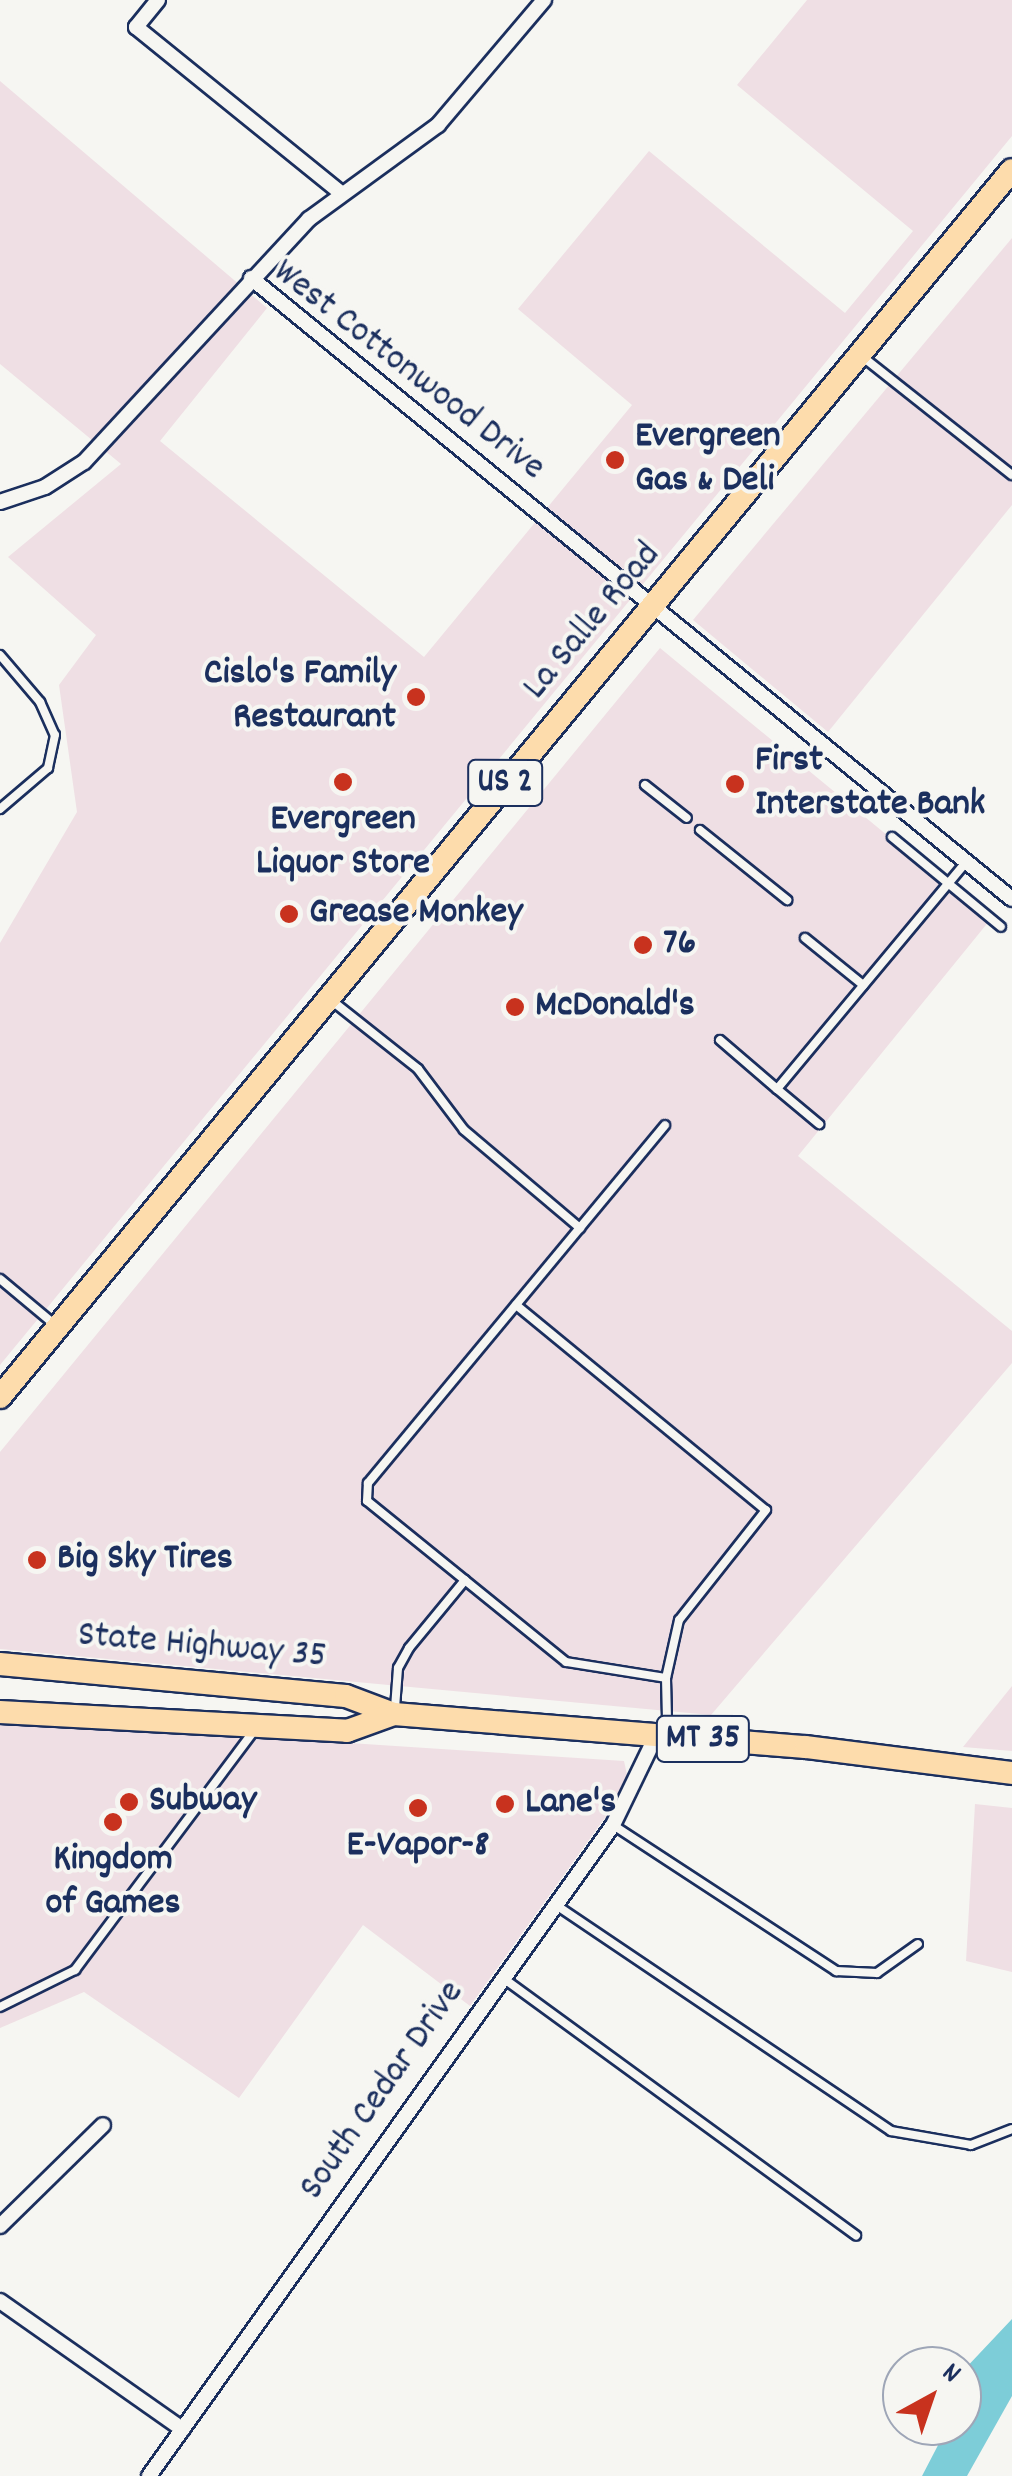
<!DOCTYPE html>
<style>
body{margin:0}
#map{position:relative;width:1012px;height:2476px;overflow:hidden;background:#f6f6f2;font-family:Dekko,sans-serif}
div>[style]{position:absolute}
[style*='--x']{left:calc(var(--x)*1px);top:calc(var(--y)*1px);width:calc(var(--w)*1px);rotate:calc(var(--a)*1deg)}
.built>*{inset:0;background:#efdfe4}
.water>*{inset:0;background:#7dcdd8}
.roads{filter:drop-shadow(2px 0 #1b2f5e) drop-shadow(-2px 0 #1b2f5e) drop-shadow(0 2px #1b2f5e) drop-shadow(0 -2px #1b2f5e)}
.service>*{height:8px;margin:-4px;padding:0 4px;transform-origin:4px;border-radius:4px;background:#f6f6f2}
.minor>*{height:14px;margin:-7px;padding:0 7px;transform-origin:7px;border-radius:7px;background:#f6f6f2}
.primary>*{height:22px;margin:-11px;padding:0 11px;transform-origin:11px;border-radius:11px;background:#fddcac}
.trunk>*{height:22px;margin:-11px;padding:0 11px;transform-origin:11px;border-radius:11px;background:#fddcac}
.dots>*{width:28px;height:28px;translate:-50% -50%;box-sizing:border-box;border:5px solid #f6f6f2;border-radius:50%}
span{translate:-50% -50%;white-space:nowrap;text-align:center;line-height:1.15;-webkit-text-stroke:8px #f6f6f2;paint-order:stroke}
.shield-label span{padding:2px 8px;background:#f6f6f2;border:2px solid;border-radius:8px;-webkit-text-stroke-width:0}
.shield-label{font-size:35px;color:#1b2f5e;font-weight:700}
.street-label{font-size:38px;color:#1b2f5e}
.poi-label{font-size:38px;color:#1b2f5e;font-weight:700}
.left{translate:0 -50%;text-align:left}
.right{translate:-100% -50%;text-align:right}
.north{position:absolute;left:882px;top:2346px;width:100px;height:100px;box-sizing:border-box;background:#f6f6f2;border:2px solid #9ea6b7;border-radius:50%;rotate:40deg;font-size:28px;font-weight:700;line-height:40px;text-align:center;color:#1b2f5e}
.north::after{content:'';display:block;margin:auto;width:35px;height:45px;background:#c8321e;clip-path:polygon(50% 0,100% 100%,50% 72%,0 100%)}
</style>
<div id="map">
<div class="built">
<i style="clip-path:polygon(807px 0,1012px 0,1012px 136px,0 1365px,0 943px,77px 812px,59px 685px,96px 635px,8px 557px,121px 464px,0 364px,0 81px,267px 308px,160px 441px,424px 657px,632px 405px,518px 309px,649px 151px,845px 313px,913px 231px,737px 85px)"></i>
<i style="clip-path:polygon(1012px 238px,1012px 505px,828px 732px,693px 620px)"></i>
<i style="clip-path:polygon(660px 648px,990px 920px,798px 1156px,1012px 1331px,1012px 1363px,711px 1715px,0 1649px,0 1452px)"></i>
<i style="clip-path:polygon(1012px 1686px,1012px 1751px,963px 1747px)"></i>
<i style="clip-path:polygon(0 1720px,624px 1761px,629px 1784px,470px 2006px,363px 1925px,239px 2098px,84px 1992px,0 2028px)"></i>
<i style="clip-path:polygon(975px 1804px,1012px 1808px,1012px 1972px,966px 1961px)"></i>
</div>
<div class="water">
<i style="clip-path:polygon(1012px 2319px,1012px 2396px,967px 2476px,922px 2476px,948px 2426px,962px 2426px,962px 2372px)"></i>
</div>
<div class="roads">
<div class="service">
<i style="--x:863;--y:357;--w:190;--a:38.4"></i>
<i style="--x:0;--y:655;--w:62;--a:49.6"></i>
<i style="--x:40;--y:702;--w:36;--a:66"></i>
<i style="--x:55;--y:735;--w:34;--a:102"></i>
<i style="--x:48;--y:768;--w:63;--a:139.5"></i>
<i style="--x:645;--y:785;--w:53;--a:38.2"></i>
<i style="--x:700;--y:830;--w:112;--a:38.8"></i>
<i style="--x:892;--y:837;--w:141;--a:39.5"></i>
<i style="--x:805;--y:938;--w:75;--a:39"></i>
<i style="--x:331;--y:1000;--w:111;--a:38.4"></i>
<i style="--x:418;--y:1069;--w:76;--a:53"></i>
<i style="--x:464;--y:1130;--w:152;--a:40.2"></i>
<i style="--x:720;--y:1040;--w:75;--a:40.7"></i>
<i style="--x:777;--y:1089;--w:295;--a:-50.2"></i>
<i style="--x:777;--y:1089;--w:55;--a:39.8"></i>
<i style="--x:0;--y:1279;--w:70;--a:39.8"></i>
<i style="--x:516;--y:1305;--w:323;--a:39.4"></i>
<i style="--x:766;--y:1510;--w:140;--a:128.3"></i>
<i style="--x:679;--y:1620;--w:59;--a:102.6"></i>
<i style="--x:395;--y:1708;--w:40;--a:-85.7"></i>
<i style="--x:398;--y:1668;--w:23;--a:-61"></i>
<i style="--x:409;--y:1648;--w:88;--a:-50.5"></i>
<i style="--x:659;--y:1730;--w:14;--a:-54"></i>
<i style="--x:667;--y:1719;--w:41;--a:-91.4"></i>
<i style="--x:666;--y:1678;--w:101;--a:-170.9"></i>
<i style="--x:566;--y:1662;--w:256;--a:-141"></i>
<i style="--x:367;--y:1501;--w:18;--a:-87"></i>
<i style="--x:368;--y:1483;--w:465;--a:-50.3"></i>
<i style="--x:613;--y:1825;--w:267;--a:33.2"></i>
<i style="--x:836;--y:1971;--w:41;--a:2.8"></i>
<i style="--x:877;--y:1973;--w:50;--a:-35.3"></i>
<i style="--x:556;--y:1905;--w:404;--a:34"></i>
<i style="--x:891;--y:2131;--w:81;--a:9.9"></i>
<i style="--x:971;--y:2145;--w:44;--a:-21.3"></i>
<i style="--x:503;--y:1978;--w:437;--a:36.1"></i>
<i style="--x:0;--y:2007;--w:84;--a:-26.3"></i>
<i style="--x:75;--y:1970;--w:299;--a:-53.2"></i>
</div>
<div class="minor">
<i style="--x:158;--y:0;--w:35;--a:129"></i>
<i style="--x:136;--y:27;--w:264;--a:39"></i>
<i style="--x:251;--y:278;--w:982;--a:39.22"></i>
<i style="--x:0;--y:502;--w:47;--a:-18.4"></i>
<i style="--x:45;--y:487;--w:46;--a:-32.7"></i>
<i style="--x:84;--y:462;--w:331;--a:-47.2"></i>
<i style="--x:309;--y:219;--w:160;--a:-36.1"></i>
<i style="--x:438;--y:125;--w:164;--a:-49.7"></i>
<i style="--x:0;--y:2226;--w:144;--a:-44.4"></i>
<i style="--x:0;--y:2301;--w:223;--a:35.1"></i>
<i style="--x:149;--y:2476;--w:799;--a:-54.52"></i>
<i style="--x:613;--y:1825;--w:99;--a:-64.2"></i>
</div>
<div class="primary">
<i style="--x:0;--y:1664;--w:347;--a:5.3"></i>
<i style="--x:346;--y:1696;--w:51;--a:20.6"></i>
<i style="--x:394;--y:1714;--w:413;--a:4.6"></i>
<i style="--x:806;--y:1747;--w:208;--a:7.2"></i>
<i style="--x:0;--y:1712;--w:348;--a:3.1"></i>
<i style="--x:347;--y:1731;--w:50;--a:-19.9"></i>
</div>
<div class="trunk">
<i style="--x:0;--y:1397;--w:1590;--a:-50.49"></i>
</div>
</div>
<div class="dots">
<i style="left:615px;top:460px;background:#c8321e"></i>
<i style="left:416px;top:697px;background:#c8321e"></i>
<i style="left:343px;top:782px;background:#c8321e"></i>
<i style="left:735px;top:784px;background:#c8321e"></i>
<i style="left:289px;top:914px;background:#c8321e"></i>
<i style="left:643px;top:945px;background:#c8321e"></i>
<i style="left:515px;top:1007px;background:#c8321e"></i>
<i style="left:37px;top:1560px;background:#c8321e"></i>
<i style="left:129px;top:1802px;background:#c8321e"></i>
<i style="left:505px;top:1804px;background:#c8321e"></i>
<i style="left:418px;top:1808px;background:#c8321e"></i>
<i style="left:113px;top:1822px;background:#c8321e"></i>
</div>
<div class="shield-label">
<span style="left:505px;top:783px">US 2</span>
<span style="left:703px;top:1739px">MT 35</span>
</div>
<div class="street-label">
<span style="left:408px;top:371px;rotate:38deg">West Cottonwood Drive</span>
<span style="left:593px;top:622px;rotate:-50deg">La Salle Road</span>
<span style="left:202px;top:1647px;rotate:5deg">State Highway 35</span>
<span style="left:383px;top:2091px;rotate:-55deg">South Cedar Drive</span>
</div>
<div class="poi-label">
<span class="left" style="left:635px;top:460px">Evergreen<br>Gas &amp; Deli</span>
<span class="right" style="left:396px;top:697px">Cislo's Family<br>Restaurant</span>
<span class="left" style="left:755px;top:784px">First<br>Interstate Bank</span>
<span style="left:343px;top:843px">Evergreen<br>Liquor Store</span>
<span class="left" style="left:309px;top:914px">Grease Monkey</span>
<span class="left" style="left:663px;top:945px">76</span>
<span class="left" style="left:535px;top:1007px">McDonald's</span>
<span class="left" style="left:57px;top:1560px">Big Sky Tires</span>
<span class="left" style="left:149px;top:1802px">Subway</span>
<span class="left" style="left:525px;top:1804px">Lane's</span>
<span style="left:418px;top:1847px">E-Vapor-8</span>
<span style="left:113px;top:1883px">Kingdom<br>of Games</span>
</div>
<div class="north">N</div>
</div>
